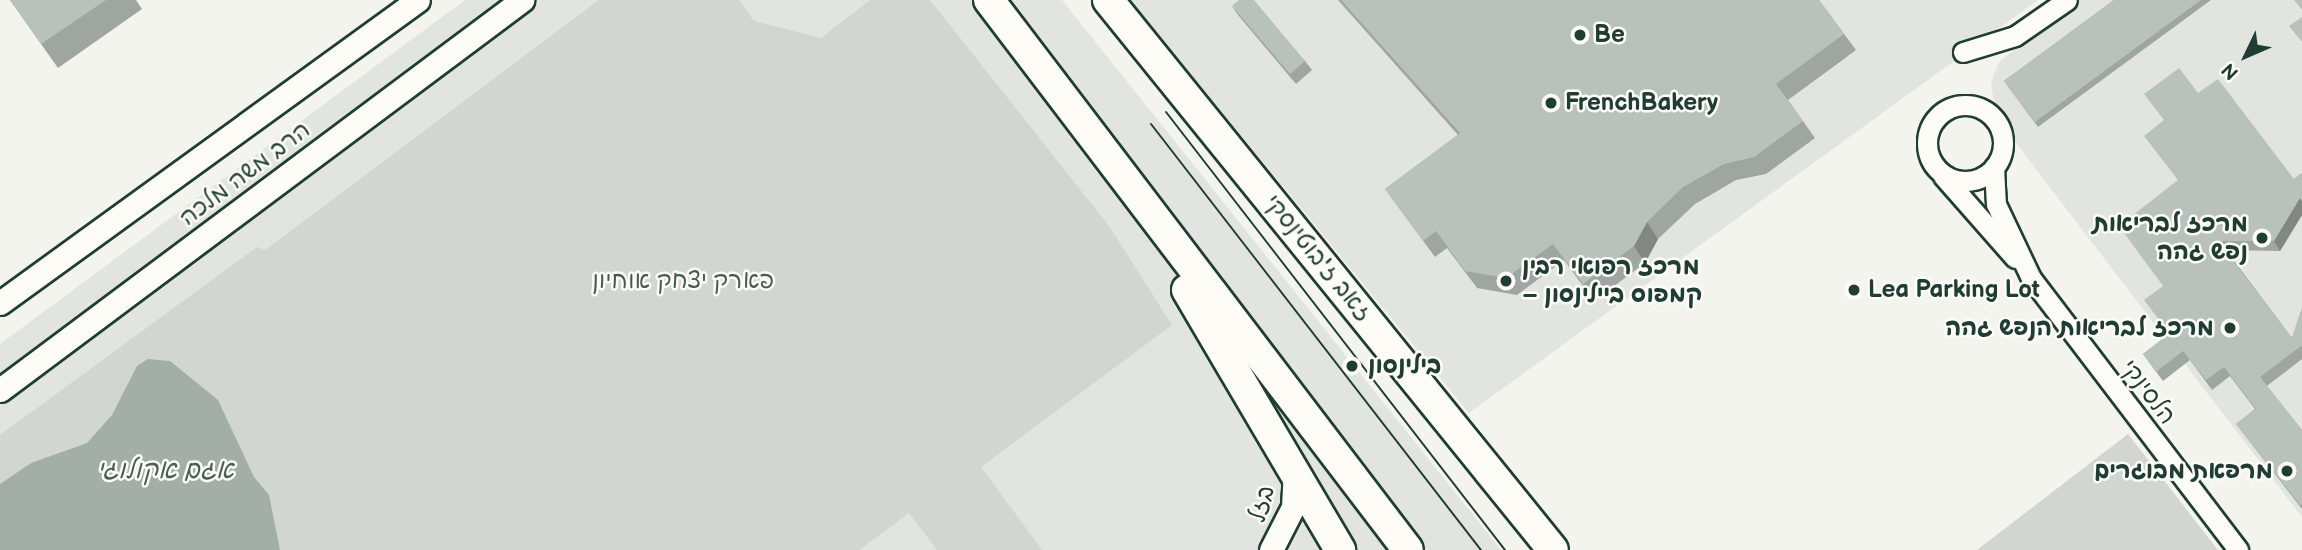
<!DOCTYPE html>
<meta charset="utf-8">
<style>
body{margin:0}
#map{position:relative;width:2302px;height:550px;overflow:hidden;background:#f4f4ef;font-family:"Balsamiq Sans","Playpen Sans Hebrew",sans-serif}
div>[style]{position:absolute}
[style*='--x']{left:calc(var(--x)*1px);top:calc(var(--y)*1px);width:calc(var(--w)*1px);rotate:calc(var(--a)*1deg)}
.built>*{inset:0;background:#e2e5df}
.green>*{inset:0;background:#d1d6d1}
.water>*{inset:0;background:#a3aea7}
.roads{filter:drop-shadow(2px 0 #1f3d34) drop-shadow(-2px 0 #1f3d34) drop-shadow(0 2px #1f3d34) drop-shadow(0 -2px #1f3d34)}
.minor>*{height:19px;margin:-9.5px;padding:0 9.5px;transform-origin:9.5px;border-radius:9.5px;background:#fdfcf7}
.minor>.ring{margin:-9.5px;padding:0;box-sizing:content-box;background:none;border:19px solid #fdfcf7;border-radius:50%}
.tertiary>*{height:23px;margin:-11.5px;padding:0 11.5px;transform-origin:11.5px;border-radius:11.5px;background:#fdfcf7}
.primary>*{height:30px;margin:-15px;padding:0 15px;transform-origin:15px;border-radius:15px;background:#fdfcf7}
.tram>*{height:2px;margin:-1px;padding:0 1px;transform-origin:1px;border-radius:1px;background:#1f3d34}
.wall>*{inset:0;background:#9fa6a1}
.shaded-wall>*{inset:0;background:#828783}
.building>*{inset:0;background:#b9c1bb}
.dots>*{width:19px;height:19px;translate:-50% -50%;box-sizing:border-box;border:4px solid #fdfcf7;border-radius:50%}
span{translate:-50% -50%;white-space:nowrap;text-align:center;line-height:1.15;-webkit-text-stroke:5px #fdfcf7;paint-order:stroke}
.poi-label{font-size:24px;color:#1f3d34;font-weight:700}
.left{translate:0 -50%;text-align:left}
.right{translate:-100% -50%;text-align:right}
.street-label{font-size:24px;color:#1f3d34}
.park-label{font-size:24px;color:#435c53}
.water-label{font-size:26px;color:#475f56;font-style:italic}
.north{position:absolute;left:2211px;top:21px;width:70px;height:70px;-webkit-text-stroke:5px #fdfcf7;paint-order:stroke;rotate:226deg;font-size:19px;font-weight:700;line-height:28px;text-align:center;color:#1f3d34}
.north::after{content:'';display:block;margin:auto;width:24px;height:32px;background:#1f3d34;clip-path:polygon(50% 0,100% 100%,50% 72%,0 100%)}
</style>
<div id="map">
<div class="built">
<i style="clip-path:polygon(465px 0,1062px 0,1501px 550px,0 550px,0 344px)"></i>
<i style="clip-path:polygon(1130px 0,2038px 0,1469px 413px)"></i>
<i style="clip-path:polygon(2077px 0,2302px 0,2302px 517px,2012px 138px,1993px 97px,1991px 82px,1999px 62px)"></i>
</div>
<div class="green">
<i style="clip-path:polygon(599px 0,739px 0,754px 21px,821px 38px,870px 0,930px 0,1109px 226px,1172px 325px,981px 467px,1042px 550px,937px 550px,909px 513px,859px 550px,0 550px,0 435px,257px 247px,265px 250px)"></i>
<i style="clip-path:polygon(2128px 434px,2218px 550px,1977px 550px)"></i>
</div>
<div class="water">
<i style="clip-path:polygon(148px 359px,170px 361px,218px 400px,254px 477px,269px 495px,280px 550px,0 550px,0 484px,31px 463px,87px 443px,112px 415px,137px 366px)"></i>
</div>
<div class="roads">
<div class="minor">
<i style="--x:1963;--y:52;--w:54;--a:-17.1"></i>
<i style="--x:2015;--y:36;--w:63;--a:-34.7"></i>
<i class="ring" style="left:1927px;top:105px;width:57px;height:57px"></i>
<i style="--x:1994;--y:167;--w:37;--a:87"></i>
<i style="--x:1996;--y:204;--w:82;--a:64.7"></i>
<i style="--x:2031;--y:278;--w:342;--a:52.7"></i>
<i style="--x:1943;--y:176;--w:109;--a:48.7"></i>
</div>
<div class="tertiary">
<i style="--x:0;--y:303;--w:516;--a:-35.94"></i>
<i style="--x:0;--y:390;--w:652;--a:-36.76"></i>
<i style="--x:1271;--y:550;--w:48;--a:-62.9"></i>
<i style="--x:1293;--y:507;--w:36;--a:-87"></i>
</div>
<div class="primary">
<i style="--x:989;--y:0;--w:691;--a:52.7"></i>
<i style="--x:1108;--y:0;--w:707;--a:51.02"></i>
<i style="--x:1187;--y:290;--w:302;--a:59.5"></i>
</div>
</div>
<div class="tram">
<i style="--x:1166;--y:112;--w:554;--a:52.26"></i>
<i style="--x:1151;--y:124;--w:539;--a:52.24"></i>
</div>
<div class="wall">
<i style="clip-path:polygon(10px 0,136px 0,142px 9px,58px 68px)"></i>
<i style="clip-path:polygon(1338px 0,1819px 0,1856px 50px,1788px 100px,1815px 138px,1766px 174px,1736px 180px,1695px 204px,1658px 239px,1645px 263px,1594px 301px,1564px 260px,1517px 295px,1477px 288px,1447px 248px,1435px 257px,1385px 189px,1458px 135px)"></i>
<i style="clip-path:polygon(2114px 0,2211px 0,2038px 127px,2004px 81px)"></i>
<i style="clip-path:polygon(1232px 6px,1305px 61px,1312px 70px,1296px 84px,1238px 15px)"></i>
<i style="clip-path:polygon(2198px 93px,2294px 179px,2302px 173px,2302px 215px,2280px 251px,2226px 250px,2292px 338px,2302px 308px,2302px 359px,2267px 386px,2302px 430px,2302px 509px,2236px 424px,2255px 409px,2230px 376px,2212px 390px,2190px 360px,2163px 381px,2143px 354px,2169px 334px,2163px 286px,2178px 181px)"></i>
</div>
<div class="shaded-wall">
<i style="clip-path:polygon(2300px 198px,2302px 201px,2302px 215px,2280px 251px,2274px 241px)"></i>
<i style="clip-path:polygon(1647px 222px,1658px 239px,1645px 263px,1634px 246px)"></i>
</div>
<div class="building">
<i style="clip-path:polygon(10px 0,106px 0,41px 44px)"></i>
<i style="clip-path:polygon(1239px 0,1254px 0,1305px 61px,1290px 74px,1232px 6px)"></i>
<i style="clip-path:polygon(1341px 0,1819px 0,1844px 34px,1776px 84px,1803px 121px,1754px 157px,1724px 164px,1683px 187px,1647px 222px,1634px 246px,1583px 284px,1553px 244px,1506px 278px,1465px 271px,1436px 231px,1423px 241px,1385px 189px,1460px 133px)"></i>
<i style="clip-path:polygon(2114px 0,2201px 0,2035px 122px,2004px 81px)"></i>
<i style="clip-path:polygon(2294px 0,2302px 0,2302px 10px)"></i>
<i style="clip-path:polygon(2302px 17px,2302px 42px,2289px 26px)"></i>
<i style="clip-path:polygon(2179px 68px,2198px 93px,2218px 79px,2294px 179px,2302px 173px,2302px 201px,2300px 198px,2274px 241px,2218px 241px,2292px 338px,2302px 308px,2302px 347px,2301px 346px,2260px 377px,2302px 430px,2302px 504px,2300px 505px,2236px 424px,2256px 409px,2224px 367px,2206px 380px,2183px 351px,2156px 372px,2143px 354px,2170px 334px,2144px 300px,2163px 286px,2119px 226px,2178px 180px,2144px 136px,2164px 120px,2144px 94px)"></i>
</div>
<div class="dots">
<i style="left:1580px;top:35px;background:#1f3d34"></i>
<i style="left:1551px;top:103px;background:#1f3d34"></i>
<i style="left:2262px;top:238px;background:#1f3d34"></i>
<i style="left:1506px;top:281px;background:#1f3d34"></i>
<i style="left:1854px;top:290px;background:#1f3d34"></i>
<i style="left:2230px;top:328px;background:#1f3d34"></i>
<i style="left:1352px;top:366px;background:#1f3d34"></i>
<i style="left:2287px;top:471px;background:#1f3d34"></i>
</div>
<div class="poi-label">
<span class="left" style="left:1594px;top:35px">Be</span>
<span class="left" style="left:1565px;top:103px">FrenchBakery</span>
<span class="right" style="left:2248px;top:238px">מרכז לבריאות<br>נפש גהה</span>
<span class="left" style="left:1522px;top:281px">מרכז רפואי רבין<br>– קמפוס ביילינסון</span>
<span class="left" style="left:1868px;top:290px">Lea Parking Lot</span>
<span class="right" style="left:2214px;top:328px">מרכז לבריאות הנפש גהה</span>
<span class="left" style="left:1368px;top:366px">בילינסון</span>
<span class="right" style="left:2273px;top:471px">מרפאת מבוגרים</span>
</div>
<div class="street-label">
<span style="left:245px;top:174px;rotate:-37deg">הרב משה מלכה</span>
<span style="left:1318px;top:258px;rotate:51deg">זאב ז'בוטינסקי</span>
<span style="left:2148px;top:392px;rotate:53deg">הלסינקי</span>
<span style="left:1262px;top:504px;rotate:-73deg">בזל</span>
</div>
<div class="park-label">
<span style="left:683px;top:281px">פארק יצחק אוחיון</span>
</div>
<div class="water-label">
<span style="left:165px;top:471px">אגם אקולוגי</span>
</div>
<div class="north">N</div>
</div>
